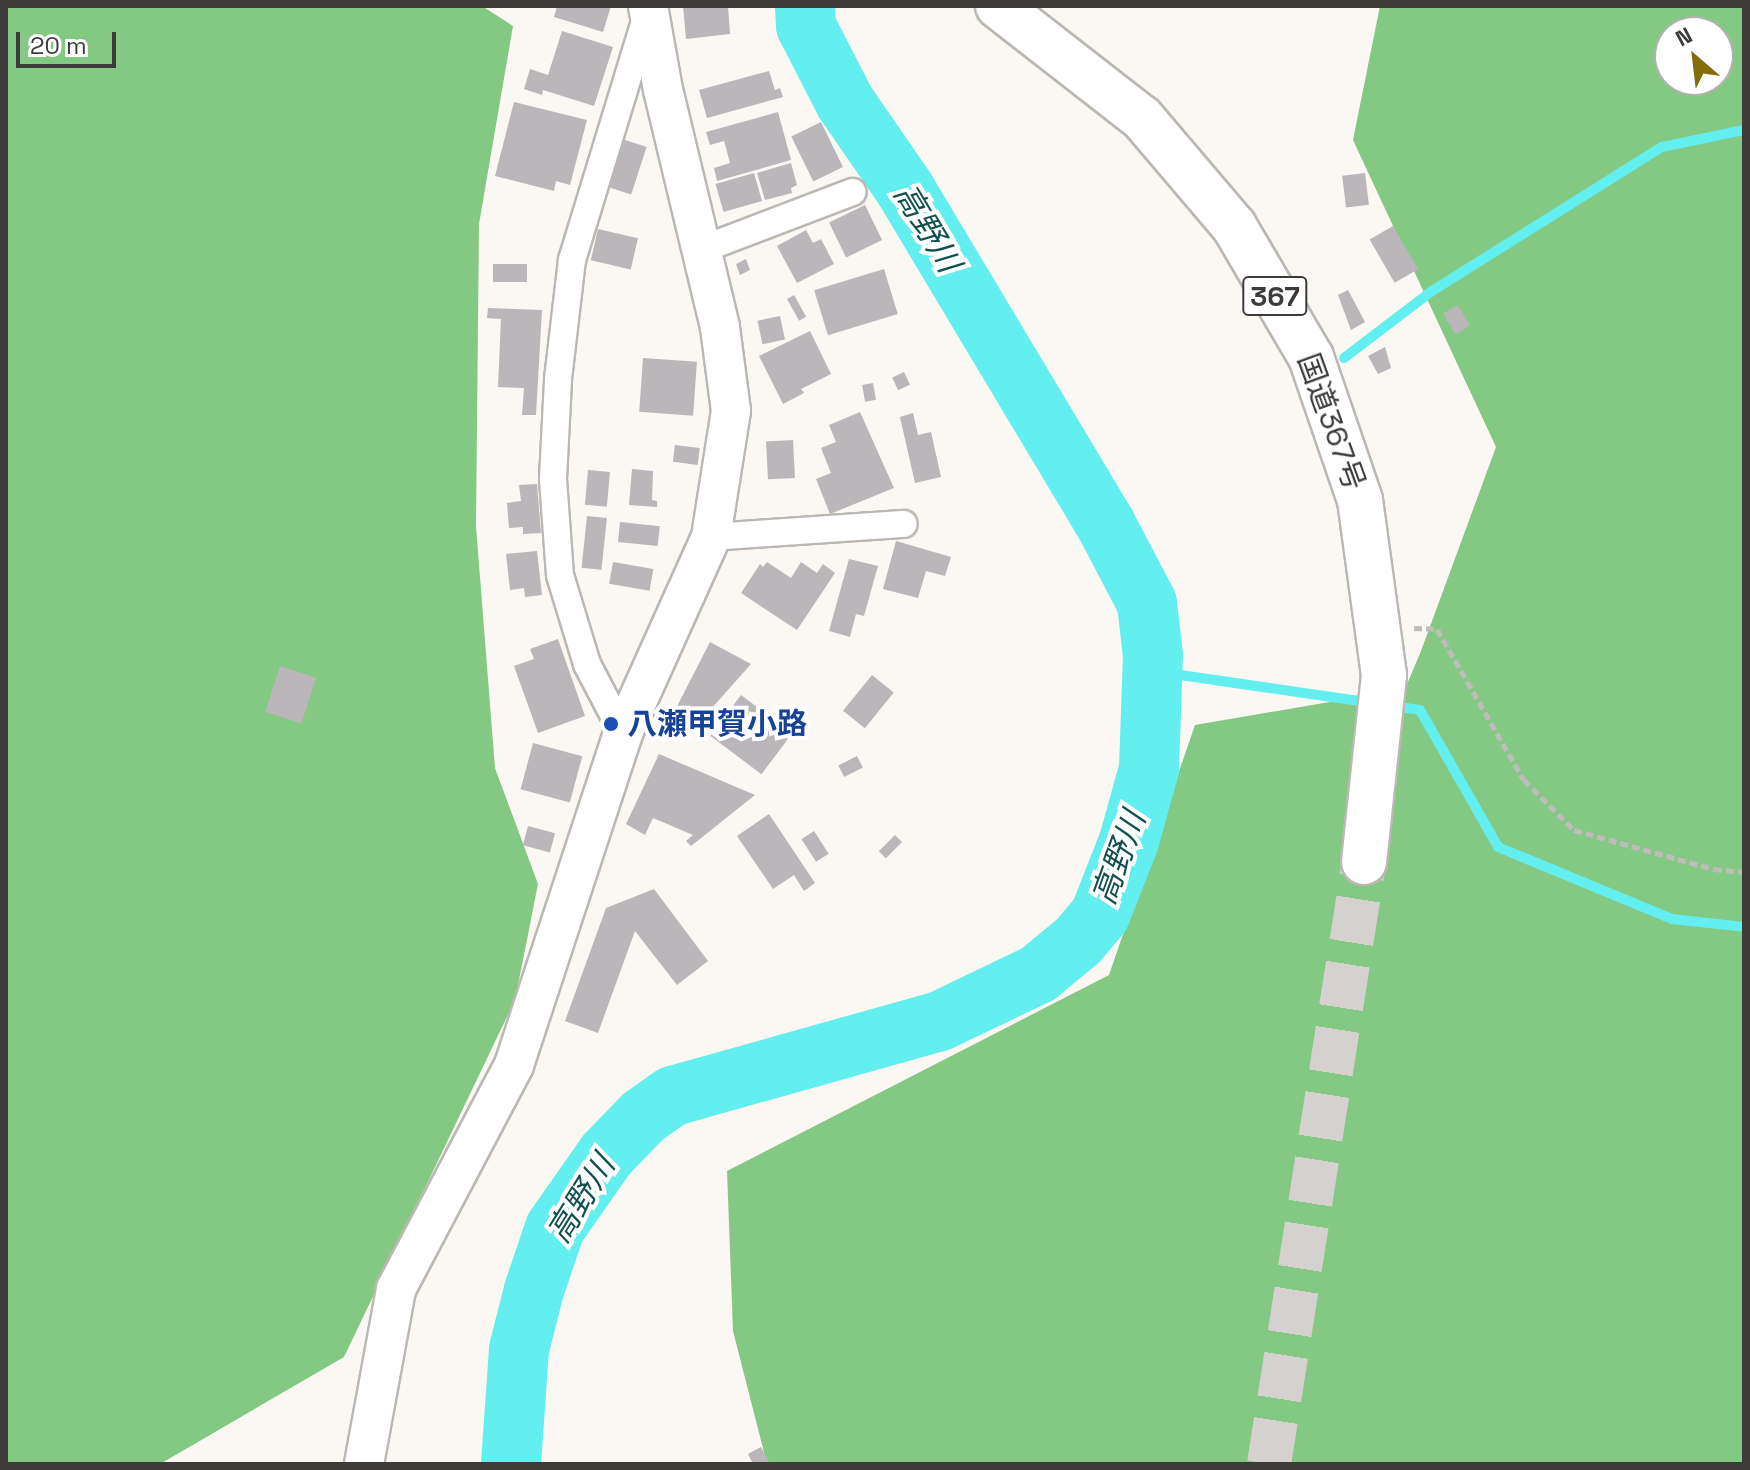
<!DOCTYPE html>
<meta charset="utf-8">
<style>
body{margin:0}
#map{position:relative;width:1750px;height:1470px;overflow:hidden;background:#fbf7f3;font-family:"Space Grotesk","Noto Sans JP",sans-serif}
div>[style]{position:absolute}
[style*='--x']{left:calc(var(--x)*1px);top:calc(var(--y)*1px);width:calc(var(--w)*1px);rotate:calc(var(--a)*1deg)}
.forest>*{inset:0;background:#84c983}
.stream>*{height:10px;margin:-5px;padding:0 5px;transform-origin:5px;border-radius:5px;background:#63eeef}
.river>*{height:60px;margin:-30px;padding:0 30px;transform-origin:30px;border-radius:30px;background:#63eeef}
.building>*{inset:0;background:#bab6b9;transform-origin:0 0}
.highway-tunnel>*{height:44px;margin-top:-22px;transform-origin:0;background:repeating-linear-gradient(90deg,#d5d1ce 0 44px,transparent 0 66px)}
.path>*{height:5px;margin-top:-2.5px;transform-origin:0;background:repeating-linear-gradient(90deg,#bfbcb9 0 8px,transparent 0 12px)}
.roads{filter:drop-shadow(2px 0 #bbb8b4) drop-shadow(-2px 0 #bbb8b4) drop-shadow(0 2px #bbb8b4) drop-shadow(0 -2px #bbb8b4)}
.street>*{height:26px;margin:-13px;padding:0 13px;transform-origin:13px;border-radius:13px;background:#fff}
.secondary>*{height:38px;margin:-19px;padding:0 19px;transform-origin:19px;border-radius:19px;background:#fff}
.highway>*{height:44px;margin:-22px;padding:0 22px;transform-origin:22px;border-radius:22px;background:#fff}
.dots>*{width:22px;height:22px;translate:-50% -50%;box-sizing:border-box;border:4px solid #fff;border-radius:50%}
span{translate:-50% -50%;white-space:nowrap;text-align:center;line-height:1.15;-webkit-text-stroke:8px #fff;paint-order:stroke}
.shield-label span{padding:2px 6px;background:#fff;border:2px solid;border-radius:6px;-webkit-text-stroke-width:0}
.shield-label{font-size:28px;color:#3d3b3a;font-weight:700}
.street-label{font-size:30px;color:#3d3b3a}
.transit-label{font-size:30px;color:#164399;font-weight:700}
.left{translate:0 -50%;text-align:left}
.water-label{font-size:32px;color:#125050;font-style:italic}
.frame{position:absolute;inset:0;border:8px solid #3d3b3a;pointer-events:none}
.north{position:absolute;left:1654px;top:16px;width:80px;height:80px;box-sizing:border-box;background:#fff;border:2px solid #b1b1b0;border-radius:50%;rotate:332deg;font-size:22px;font-weight:700;line-height:32px;text-align:center;color:#3d3b3a}
.north::after{content:'';display:block;margin:auto;width:28px;height:36px;background:#846d0b;clip-path:polygon(50% 0,100% 100%,50% 72%,0 100%)}
.scale{position:absolute;left:16px;top:32px;width:100px;height:36px;box-sizing:border-box;border:4px solid #3d3b3a;border-top:0;padding-left:10px;font-size:24px;line-height:28px;white-space:nowrap;color:#3d3b3a;-webkit-text-stroke:6px #fff;paint-order:stroke}
</style>
<div id="map">
<div class="forest">
<i style="clip-path:polygon(6px 6px,482px 6px,513px 26px,479px 224px,476px 526px,495px 768px,538px 884px,515px 1000px,344px 1357px,160px 1464px,6px 1464px)"></i>
<i style="clip-path:polygon(evenodd,1380px 6px,1744px 6px,1744px 1464px,767px 1464px,733px 1331px,727px 1171px,1109px 975px,1195px 725px,1405px 689px,1421px 651px,1496px 447px,1353px 140px,1380px 6px,1670px 32px,1718px 32px,1718px 80px,1670px 80px,1670px 32px)"></i>
</div>
<div class="stream">
<i style="--x:1344;--y:358;--w:111;--a:-37.3"></i>
<i style="--x:1432;--y:291;--w:271;--a:-32.1"></i>
<i style="--x:1662;--y:147;--w:84;--a:-11.7"></i>
<i style="--x:1153;--y:671;--w:222;--a:8.3"></i>
<i style="--x:1392;--y:706;--w:28;--a:8"></i>
<i style="--x:1420;--y:710;--w:158;--a:60.3"></i>
<i style="--x:1498;--y:847;--w:188;--a:22.5"></i>
<i style="--x:1672;--y:919;--w:72;--a:6.3"></i>
</div>
<div class="river">
<i style="--x:511;--y:1464;--w:115;--a:-86"></i>
<i style="--x:519;--y:1349;--w:61;--a:-75.7"></i>
<i style="--x:534;--y:1290;--w:65;--a:-71.3"></i>
<i style="--x:555;--y:1228;--w:90;--a:-54.9"></i>
<i style="--x:607;--y:1154;--w:53;--a:-45.8"></i>
<i style="--x:644;--y:1116;--w:35;--a:-35"></i>
<i style="--x:673;--y:1096;--w:277;--a:-15.7"></i>
<i style="--x:940;--y:1021;--w:109;--a:-25.6"></i>
<i style="--x:1038;--y:974;--w:52;--a:-39.5"></i>
<i style="--x:1078;--y:941;--w:34;--a:-50"></i>
<i style="--x:1100;--y:915;--w:79;--a:-68.6"></i>
<i style="--x:1129;--y:841;--w:75;--a:-74.5"></i>
<i style="--x:1149;--y:769;--w:113;--a:-88"></i>
<i style="--x:1153;--y:656;--w:53;--a:-96.5"></i>
<i style="--x:1147;--y:603;--w:88;--a:-117.7"></i>
<i style="--x:1106;--y:525;--w:392;--a:-120.9"></i>
<i style="--x:905;--y:189;--w:106;--a:-124.6"></i>
<i style="--x:845;--y:102;--w:85;--a:-117.2"></i>
<i style="--x:806;--y:26;--w:20;--a:-93"></i>
</div>
<div class="building">
<i style="clip-path:polygon(557px 6px,611px 6px,603px 32px,554px 17px)"></i>
<i style="clip-path:polygon(683px 6px,728px 6px,730px 34px,686px 39px)"></i>
<i style="clip-path:polygon(562px 31px,613px 47px,594px 106px,543px 90px,542px 95px,524px 89px,530px 69px,548px 75px)"></i>
<i style="clip-path:polygon(769px 71px,775px 90px,780px 88px,783px 97px,707px 118px,699px 90px)"></i>
<i style="clip-path:polygon(514px 102px,587px 120px,570px 185px,556px 181px,554px 191px,495px 176px)"></i>
<i style="clip-path:polygon(778px 112px,791px 160px,717px 181px,714px 168px,730px 163px,724px 141px,710px 145px,706px 132px)"></i>
<i style="left:821px;top:122px;width:50px;height:33px;rotate:64deg"></i>
<i style="left:619px;top:138px;width:29px;height:50px;rotate:18deg"></i>
<i style="clip-path:polygon(791px 163px,797px 185px,791px 188px,792px 193px,765px 200px,757px 173px)"></i>
<i style="left:754px;top:173px;width:29px;height:40px;rotate:74deg"></i>
<i style="left:1365px;top:173px;width:32px;height:23px;rotate:83deg"></i>
<i style="left:865px;top:205px;width:39px;height:40px;rotate:64deg"></i>
<i style="left:1393px;top:226px;width:50px;height:27px;rotate:60deg"></i>
<i style="left:598px;top:229px;width:41px;height:32px;rotate:13deg"></i>
<i style="clip-path:polygon(806px 230px,813px 243px,821px 239px,834px 264px,797px 283px,777px 246px)"></i>
<i style="clip-path:polygon(746px 259px,750px 270px,740px 275px,736px 264px)"></i>
<i style="left:493px;top:264px;width:34px;height:18px"></i>
<i style="left:884px;top:269px;width:47px;height:73px;rotate:73deg"></i>
<i style="clip-path:polygon(1348px 290px,1365px 322px,1351px 330px,1338px 295px)"></i>
<i style="left:794px;top:295px;width:25px;height:8px;rotate:61deg"></i>
<i style="left:1458px;top:305px;width:24px;height:17px;rotate:60deg"></i>
<i style="clip-path:polygon(488px 308px,542px 310px,536px 415px,522px 415px,524px 388px,498px 387px,501px 319px,487px 318px)"></i>
<i style="left:780px;top:316px;width:24px;height:23px;rotate:78deg"></i>
<i style="clip-path:polygon(810px 331px,831px 374px,801px 389px,804px 393px,783px 404px,759px 356px)"></i>
<i style="clip-path:polygon(1385px 347px,1391px 368px,1378px 374px,1368px 356px)"></i>
<i style="left:643px;top:358px;width:54px;height:54px;rotate:4deg"></i>
<i style="left:904px;top:372px;width:14px;height:13px;rotate:65deg"></i>
<i style="left:873px;top:383px;width:17px;height:11px;rotate:80deg"></i>
<i style="clip-path:polygon(860px 412px,894px 488px,830px 514px,816px 479px,831px 473px,821px 448px,836px 442px,829px 425px)"></i>
<i style="clip-path:polygon(913px 413px,918px 435px,931px 432px,941px 477px,915px 483px,900px 417px)"></i>
<i style="left:793px;top:440px;width:38px;height:27px;rotate:87deg"></i>
<i style="left:675px;top:445px;width:25px;height:17px;rotate:7deg"></i>
<i style="clip-path:polygon(632px 469px,653px 471px,652px 500px,657px 501px,657px 507px,629px 505px)"></i>
<i style="left:588px;top:470px;width:22px;height:35px;rotate:5deg"></i>
<i style="clip-path:polygon(537px 484px,541px 533px,523px 534px,523px 527px,509px 528px,507px 503px,521px 501px,519px 485px)"></i>
<i style="left:587px;top:516px;width:20px;height:52px;rotate:6deg"></i>
<i style="left:620px;top:522px;width:40px;height:20px;rotate:6deg"></i>
<i style="clip-path:polygon(896px 541px,951px 557px,945px 576px,926px 571px,918px 598px,883px 589px)"></i>
<i style="clip-path:polygon(537px 551px,542px 595px,525px 597px,524px 588px,510px 590px,506px 554px)"></i>
<i style="clip-path:polygon(849px 559px,878px 566px,864px 616px,856px 614px,850px 637px,829px 631px)"></i>
<i style="left:613px;top:562px;width:41px;height:22px;rotate:10deg"></i>
<i style="clip-path:polygon(767px 562px,791px 578px,801px 562px,817px 573px,823px 564px,835px 573px,797px 630px,741px 593px,760px 564px,763px 567px)"></i>
<i style="clip-path:polygon(558px 639px,585px 716px,538px 733px,514px 666px,534px 659px,530px 649px)"></i>
<i style="clip-path:polygon(710px 642px,751px 664px,688px 735px,669px 722px)"></i>
<i style="left:280px;top:666px;width:38px;height:48px;rotate:18deg"></i>
<i style="left:872px;top:675px;width:28px;height:46px;rotate:39deg"></i>
<i style="left:741px;top:695px;width:64px;height:51px;rotate:37deg"></i>
<i style="left:533px;top:743px;width:51px;height:48px;rotate:15deg"></i>
<i style="clip-path:polygon(659px 754px,755px 795px,691px 846px,686px 841px,693px 835px,653px 818px,645px 835px,626px 824px)"></i>
<i style="left:857px;top:756px;width:13px;height:21px;rotate:63deg"></i>
<i style="clip-path:polygon(769px 814px,815px 883px,804px 891px,794px 875px,773px 889px,737px 836px)"></i>
<i style="left:528px;top:826px;width:28px;height:20px;rotate:15deg"></i>
<i style="left:814px;top:831px;width:27px;height:15px;rotate:57deg"></i>
<i style="left:895px;top:835px;width:10px;height:23px;rotate:45deg"></i>
<i style="clip-path:polygon(654px 889px,708px 961px,677px 985px,635px 931px,598px 1033px,565px 1021px,606px 908px)"></i>
<i style="clip-path:polygon(761px 1447px,770px 1464px,753px 1464px,748px 1454px)"></i>
</div>
<div class="highway-tunnel">
<i style="--x:1269;--y:1464;--w:609;--a:-81.03"></i>
</div>
<div class="path">
<i style="--x:1414;--y:628;--w:23;--a:2"></i>
<i style="--x:1437;--y:629;--w:174;--a:60.1"></i>
<i style="--x:1524;--y:780;--w:71;--a:45"></i>
<i style="--x:1574;--y:830;--w:145;--a:15.6"></i>
<i style="--x:1714;--y:869;--w:30;--a:6"></i>
</div>
<div class="roads">
<div class="street">
<i style="--x:703;--y:249;--w:160;--a:-20.9"></i>
<i style="--x:711;--y:537;--w:193;--a:-3.9"></i>
<i style="--x:623;--y:733;--w:78;--a:-117.6"></i>
<i style="--x:587;--y:664;--w:93;--a:-106.9"></i>
<i style="--x:560;--y:575;--w:96;--a:-94.2"></i>
<i style="--x:553;--y:479;--w:100;--a:-87.1"></i>
<i style="--x:558;--y:379;--w:120;--a:-83.3"></i>
<i style="--x:572;--y:260;--w:257;--a:-73"></i>
</div>
<div class="secondary">
<i style="--x:364;--y:1464;--w:178;--a:-79.6"></i>
<i style="--x:396;--y:1289;--w:253;--a:-62.2"></i>
<i style="--x:514;--y:1065;--w:349;--a:-71.8"></i>
<i style="--x:623;--y:733;--w:215;--a:-65.8"></i>
<i style="--x:711;--y:537;--w:128;--a:-81"></i>
<i style="--x:731;--y:411;--w:85;--a:-97.5"></i>
<i style="--x:720;--y:327;--w:244;--a:-103.5"></i>
<i style="--x:663;--y:90;--w:85;--a:-100.1"></i>
</div>
<div class="highway">
<i style="--x:998;--y:6;--w:182;--a:37.9"></i>
<i style="--x:1142;--y:118;--w:142;--a:49.6"></i>
<i style="--x:1234;--y:226;--w:152;--a:59.6"></i>
<i style="--x:1311;--y:357;--w:151;--a:71.1"></i>
<i style="--x:1360;--y:500;--w:177;--a:82.2"></i>
<i style="--x:1384;--y:675;--w:188;--a:96.1"></i>
</div>
</div>
<div class="dots">
<i style="left:611px;top:724px;background:#1a4fb4"></i>
</div>
<div class="shield-label">
<span style="left:1275px;top:296px">367</span>
</div>
<div class="street-label">
<span style="left:1331px;top:422px;rotate:70deg">国道367号</span>
</div>
<div class="transit-label">
<span class="left" style="left:627px;top:724px">八瀬甲賀小路</span>
</div>
<div class="water-label">
<span style="left:927px;top:228px;rotate:59deg">高野川</span>
<span style="left:1119px;top:858px;rotate:-70deg">高野川</span>
<span style="left:581px;top:1199px;rotate:-58deg">高野川</span>
</div>
<div class="frame"></div>
<div class="north">N</div>
<div class="scale">20 m</div>
</div>
